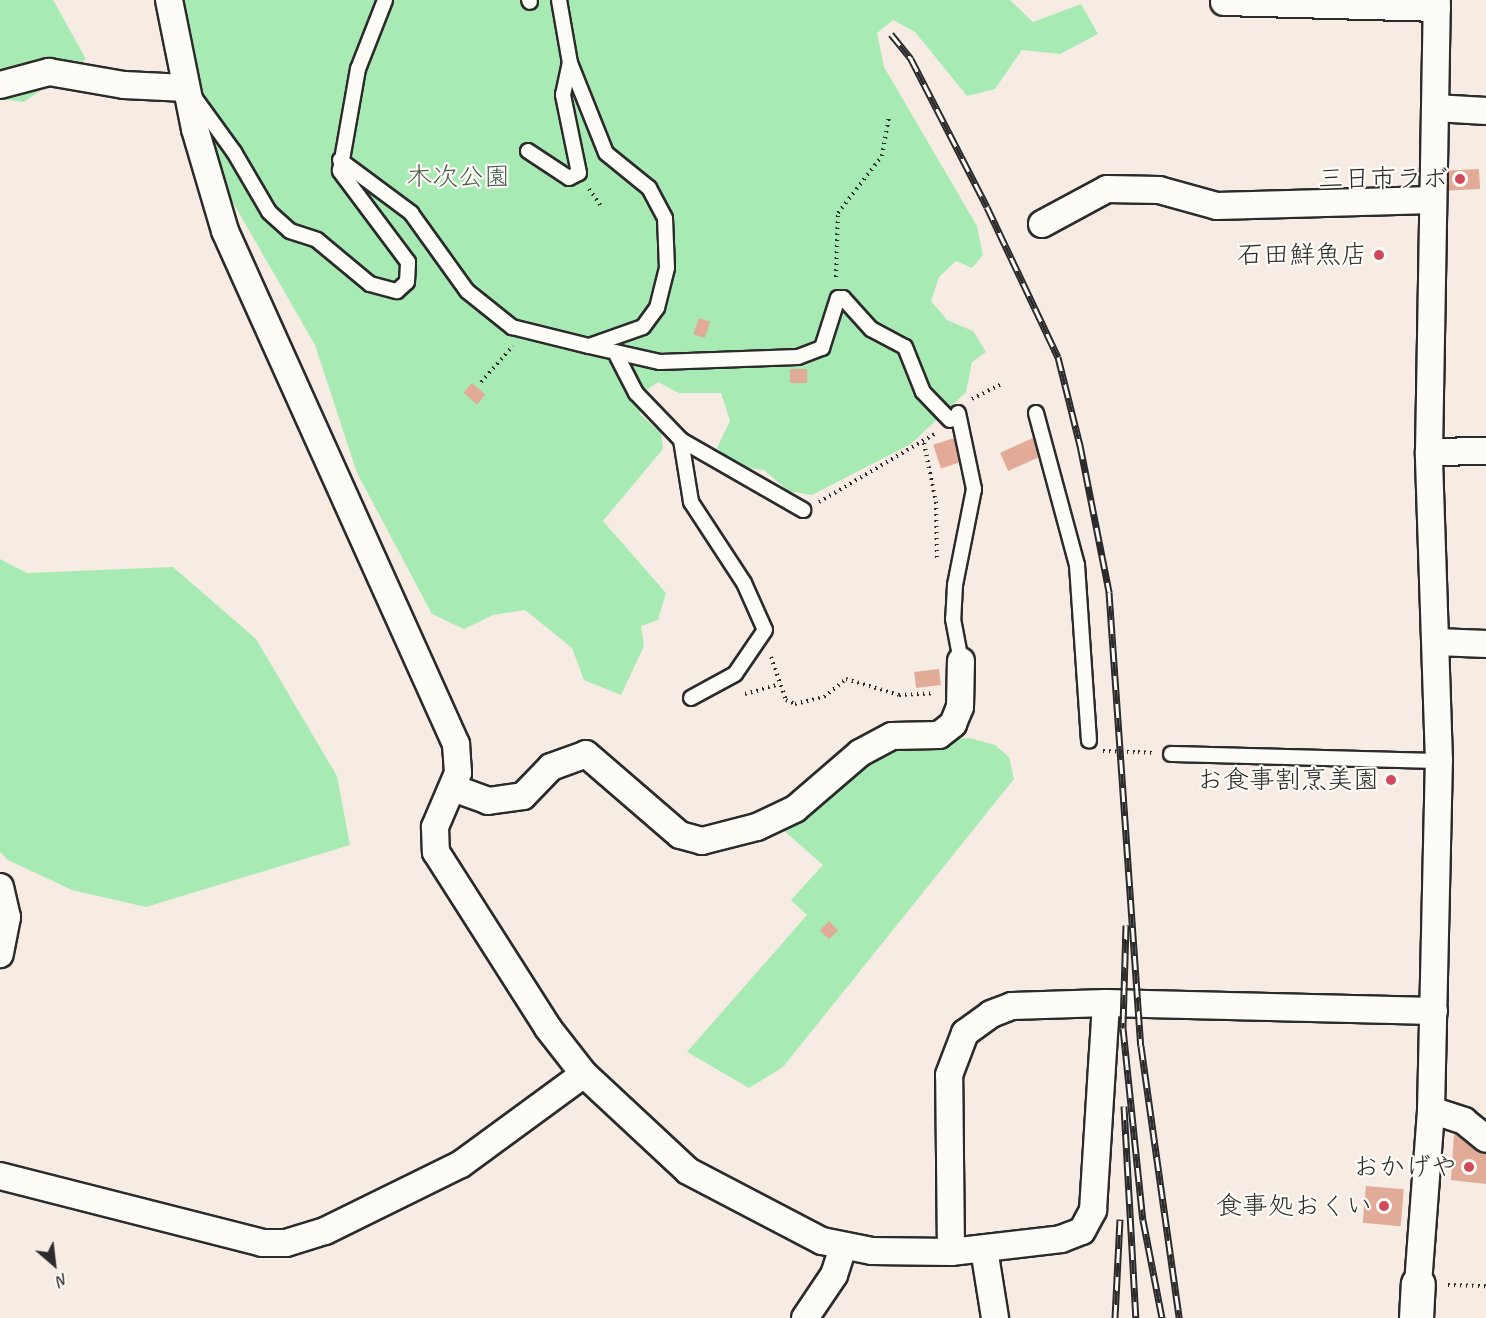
<!DOCTYPE html>
<meta charset="utf-8">
<style>
body{margin:0}
#map{position:relative;width:1486px;height:1318px;overflow:hidden;background:#f7ece4;font-family:Caveat,"Klee One",sans-serif}
div>[style]{position:absolute}
[style*='--x']{left:calc(var(--x)*1px);top:calc(var(--y)*1px);width:calc(var(--w)*1px);rotate:calc(var(--a)*1deg)}
.green>*{inset:0;background:#a8eab4}
.building>*{inset:0;background:#e1ab97;transform-origin:0 0}
.path>*{height:4px;margin-top:-2px;transform-origin:0;background:repeating-linear-gradient(90deg,#2b2b2b 0 1.5px,transparent 0 6px)}
.roads{filter:drop-shadow(2px 0 #2b2b2b) drop-shadow(-2px 0 #2b2b2b) drop-shadow(0 2px #2b2b2b) drop-shadow(0 -2px #2b2b2b)}
.service>*{height:14px;margin:-7px;padding:0 7px;transform-origin:7px;border-radius:7px;background:#fdfcf7}
.minor>*{height:26px;margin:-13px;padding:0 13px;transform-origin:13px;border-radius:13px;background:#fdfcf7}
.secondary>*{height:33px;margin:-16.5px;padding:0 16.5px;transform-origin:16.5px;border-radius:16.5px;background:#fdfcf7}
.rail>*{height:7px;margin-top:-3.5px;transform-origin:0;background:repeating-linear-gradient(90deg,#fdfcf7 0 14px,#2b2b2b 0 28px);box-sizing:border-box;border-block:2px solid #2b2b2b}
.path-bridge>*{height:4px;margin-top:-2px;transform-origin:0;background:repeating-linear-gradient(90deg,#2b2b2b 0 1.5px,transparent 0 6px)}
.dots>*{width:16px;height:16px;translate:-50% -50%;box-sizing:border-box;border:3px solid #fdfcf7;border-radius:50%}
span{translate:-50% -50%;white-space:nowrap;text-align:center;line-height:1.15;-webkit-text-stroke:4.5px #fdfcf7;paint-order:stroke}
.park-label{font-size:26px;color:#4a5b4d}
.poi-label{font-size:26px;color:#2b2b2b}
.right{translate:-100% -50%;text-align:right}
.north{position:absolute;left:24px;top:1234px;width:60px;height:60px;-webkit-text-stroke:4px #fdfcf7;paint-order:stroke;rotate:152deg;font-size:16px;font-weight:700;line-height:24px;text-align:center;color:#2b2b2b}
.north::after{content:'';display:block;margin:auto;width:21px;height:27px;background:#2b2b2b;clip-path:polygon(50% 0,100% 100%,50% 72%,0 100%)}
</style>
<div id="map">
<div class="green">
<i style="clip-path:polygon(0 0,53px 0,86px 59px,24px 102px,0 99px)"></i>
<i style="clip-path:polygon(185px 0,1010px 0,1033px 22px,1081px 4px,1098px 34px,1060px 54px,1022px 50px,995px 89px,967px 96px,915px 32px,893px 20px,877px 33px,884px 67px,977px 226px,983px 255px,972px 268px,956px 261px,939px 277px,931px 301px,947px 320px,973px 331px,986px 352px,972px 362px,966px 392px,911px 444px,812px 495px,788px 491px,764px 470px,735px 466px,717px 448px,730px 421px,721px 393px,679px 393px,658px 382px,644px 392px,640px 414px,661px 433px,663px 449px,603px 521px,666px 593px,658px 620px,641px 626px,644px 646px,621px 695px,584px 680px,572px 648px,525px 610px,493px 615px,464px 629px,432px 614px,357px 473px,315px 345px,223px 185px,207px 139px,183px 14px)"></i>
<i style="clip-path:polygon(0 559px,27px 573px,173px 567px,256px 639px,337px 776px,350px 845px,146px 907px,72px 890px,8px 860px,0 852px)"></i>
<i style="clip-path:polygon(970px 738px,995px 745px,1009px 757px,1014px 779px,783px 1067px,749px 1088px,687px 1052px,807px 915px,791px 900px,823px 865px,782px 829px,893px 744px)"></i>
</div>
<div class="building">
<i style="left:1479px;top:169px;width:20px;height:39px;rotate:87deg"></i>
<i style="left:699px;top:318px;width:12px;height:17px;rotate:20deg"></i>
<i style="left:790px;top:369px;width:17px;height:14px"></i>
<i style="left:472px;top:383px;width:18px;height:13px;rotate:41deg"></i>
<i style="left:957px;top:437px;width:25px;height:25px;rotate:72deg"></i>
<i style="left:1033px;top:438px;width:20px;height:36px;rotate:66deg"></i>
<i style="left:939px;top:669px;width:16px;height:25px;rotate:83deg"></i>
<i style="left:829px;top:921px;width:13px;height:13px;rotate:45deg"></i>
<i style="clip-path:polygon(1454px 1134px,1486px 1154px,1486px 1184px,1451px 1180px)"></i>
<i style="left:1366px;top:1186px;width:38px;height:37px;rotate:5deg"></i>
</div>
<div class="path">
<i style="--x:589;--y:189;--w:21;--a:55"></i>
<i style="--x:836;--y:277;--w:64;--a:-88.2"></i>
<i style="--x:838;--y:213;--w:72;--a:-52.3"></i>
<i style="--x:882;--y:156;--w:39;--a:-80"></i>
<i style="--x:481;--y:382;--w:48;--a:-48.4"></i>
<i style="--x:972;--y:399;--w:35;--a:-27"></i>
<i style="--x:924;--y:443;--w:60;--a:78.5"></i>
<i style="--x:936;--y:502;--w:59;--a:89"></i>
<i style="--x:819;--y:502;--w:136;--a:-30.5"></i>
<i style="--x:771;--y:657;--w:46;--a:70.8"></i>
<i style="--x:786;--y:700;--w:10;--a:24"></i>
<i style="--x:795;--y:704;--w:30;--a:-14"></i>
<i style="--x:824;--y:697;--w:28;--a:-39"></i>
<i style="--x:846;--y:679;--w:55;--a:16.8"></i>
<i style="--x:899;--y:695;--w:35;--a:-3"></i>
<i style="--x:745;--y:694;--w:35;--a:-16"></i>
<i style="--x:1138;--y:752;--w:14;--a:4"></i>
<i style="--x:1448;--y:1285;--w:38;--a:2"></i>
</div>
<div class="roads">
<div class="service">
<i style="--x:529;--y:0;--w:2;--a:63"></i>
<i style="--x:192;--y:94;--w:72;--a:54.1"></i>
<i style="--x:234;--y:152;--w:69;--a:59.7"></i>
<i style="--x:269;--y:212;--w:28;--a:42"></i>
<i style="--x:290;--y:231;--w:28;--a:18"></i>
<i style="--x:317;--y:240;--w:69;--a:39.7"></i>
<i style="--x:370;--y:284;--w:28;--a:15"></i>
<i style="--x:397;--y:291;--w:13;--a:-42"></i>
<i style="--x:407;--y:282;--w:20;--a:-87"></i>
<i style="--x:408;--y:262;--w:114;--a:-126.8"></i>
<i style="--x:340;--y:171;--w:104;--a:-80"></i>
<i style="--x:358;--y:69;--w:74;--a:-68.6"></i>
<i style="--x:528;--y:151;--w:49;--a:33.4"></i>
<i style="--x:569;--y:178;--w:11;--a:-27"></i>
<i style="--x:579;--y:173;--w:80;--a:-101.6"></i>
<i style="--x:563;--y:95;--w:33;--a:-78"></i>
<i style="--x:340;--y:160;--w:89;--a:36.7"></i>
<i style="--x:411;--y:213;--w:96;--a:54.3"></i>
<i style="--x:467;--y:291;--w:58;--a:38.7"></i>
<i style="--x:512;--y:327;--w:79;--a:13.9"></i>
<i style="--x:589;--y:346;--w:57;--a:-19.4"></i>
<i style="--x:643;--y:327;--w:24;--a:-54"></i>
<i style="--x:657;--y:308;--w:41;--a:-76"></i>
<i style="--x:667;--y:268;--w:50;--a:-92.3"></i>
<i style="--x:665;--y:218;--w:34;--a:-118"></i>
<i style="--x:649;--y:188;--w:55;--a:-140.9"></i>
<i style="--x:606;--y:153;--w:97;--a:-111.8"></i>
<i style="--x:570;--y:63;--w:64;--a:-99.9"></i>
<i style="--x:589;--y:346;--w:73;--a:12.7"></i>
<i style="--x:660;--y:362;--w:138;--a:-2.1"></i>
<i style="--x:798;--y:357;--w:26;--a:-21"></i>
<i style="--x:822;--y:348;--w:52;--a:-72.3"></i>
<i style="--x:838;--y:298;--w:5;--a:0"></i>
<i style="--x:843;--y:298;--w:42;--a:47.9"></i>
<i style="--x:871;--y:329;--w:38;--a:28"></i>
<i style="--x:905;--y:347;--w:48;--a:68.2"></i>
<i style="--x:923;--y:392;--w:39;--a:46"></i>
<i style="--x:617;--y:356;--w:42;--a:62.8"></i>
<i style="--x:636;--y:393;--w:65;--a:46.2"></i>
<i style="--x:681;--y:440;--w:141;--a:29.8"></i>
<i style="--x:958;--y:413;--w:78;--a:78.1"></i>
<i style="--x:974;--y:489;--w:98;--a:101.2"></i>
<i style="--x:955;--y:585;--w:34;--a:93"></i>
<i style="--x:953;--y:619;--w:43;--a:79.2"></i>
<i style="--x:1036;--y:413;--w:157;--a:74.9"></i>
<i style="--x:1077;--y:565;--w:176;--a:86.1"></i>
<i style="--x:681;--y:440;--w:63;--a:80.8"></i>
<i style="--x:691;--y:502;--w:97;--a:56.8"></i>
<i style="--x:744;--y:583;--w:51;--a:65.9"></i>
<i style="--x:765;--y:630;--w:53;--a:124.3"></i>
<i style="--x:735;--y:674;--w:50;--a:151.4"></i>
<i style="--x:1171;--y:754;--w:268;--a:1.5"></i>
</div>
<div class="minor">
<i style="--x:169;--y:0;--w:132;--a:78.6"></i>
<i style="--x:195;--y:129;--w:106;--a:73.6"></i>
<i style="--x:225;--y:231;--w:563;--a:65.76"></i>
<i style="--x:456;--y:744;--w:29;--a:86"></i>
<i style="--x:458;--y:773;--w:59;--a:113.1"></i>
<i style="--x:435;--y:827;--w:25;--a:88"></i>
<i style="--x:436;--y:852;--w:209;--a:57.5"></i>
<i style="--x:548;--y:1028;--w:58;--a:52"></i>
<i style="--x:584;--y:1074;--w:142;--a:43"></i>
<i style="--x:688;--y:1171;--w:151;--a:27.6"></i>
<i style="--x:822;--y:1241;--w:51;--a:11.3"></i>
<i style="--x:872;--y:1251;--w:79;--a:0.7"></i>
<i style="--x:951;--y:1252;--w:111;--a:-6.7"></i>
<i style="--x:1061;--y:1239;--w:22;--a:-21"></i>
<i style="--x:1082;--y:1231;--w:24;--a:-62"></i>
<i style="--x:1093;--y:1210;--w:207;--a:-86.4"></i>
<i style="--x:1224;--y:2;--w:213;--a:1.6"></i>
<i style="--x:0;--y:85;--w:51;--a:-14.9"></i>
<i style="--x:49;--y:72;--w:76;--a:9.8"></i>
<i style="--x:124;--y:85;--w:62;--a:2.8"></i>
<i style="--x:1435;--y:108;--w:51;--a:3.4"></i>
<i style="--x:1042;--y:224;--w:74;--a:-28.3"></i>
<i style="--x:1107;--y:189;--w:52;--a:1.1"></i>
<i style="--x:1159;--y:190;--w:60;--a:15.4"></i>
<i style="--x:1217;--y:206;--w:216;--a:-1.6"></i>
<i style="--x:1429;--y:452;--w:57;--a:-1"></i>
<i style="--x:1437;--y:642;--w:49;--a:2.3"></i>
<i style="--x:453;--y:788;--w:37;--a:20"></i>
<i style="--x:488;--y:801;--w:35;--a:-8"></i>
<i style="--x:523;--y:796;--w:40;--a:-46"></i>
<i style="--x:551;--y:767;--w:37;--a:-20"></i>
<i style="--x:586;--y:754;--w:124;--a:40.8"></i>
<i style="--x:680;--y:835;--w:23;--a:15"></i>
<i style="--x:702;--y:841;--w:57;--a:-14.3"></i>
<i style="--x:757;--y:827;--w:42;--a:-25.3"></i>
<i style="--x:795;--y:809;--w:86;--a:-40.7"></i>
<i style="--x:860;--y:753;--w:36;--a:-28"></i>
<i style="--x:892;--y:736;--w:47;--a:-1.2"></i>
<i style="--x:939;--y:735;--w:18;--a:-38"></i>
<i style="--x:953;--y:724;--w:18;--a:-68"></i>
<i style="--x:960;--y:707;--w:46;--a:-88.8"></i>
<i style="--x:0;--y:887;--w:31;--a:77"></i>
<i style="--x:7;--y:917;--w:38;--a:101"></i>
<i style="--x:1431;--y:1110;--w:35;--a:18"></i>
<i style="--x:1464;--y:1121;--w:28;--a:39"></i>
<i style="--x:0;--y:1176;--w:270;--a:14.3"></i>
<i style="--x:262;--y:1243;--w:24;--a:0"></i>
<i style="--x:286;--y:1243;--w:41;--a:-17.1"></i>
<i style="--x:325;--y:1231;--w:152;--a:-26.2"></i>
<i style="--x:461;--y:1164;--w:152;--a:-36.2"></i>
<i style="--x:984;--y:1249;--w:70;--a:80.9"></i>
<i style="--x:951;--y:1252;--w:177;--a:-90.6"></i>
<i style="--x:949;--y:1075;--w:45;--a:-69.1"></i>
<i style="--x:965;--y:1033;--w:32;--a:-36"></i>
<i style="--x:991;--y:1014;--w:22;--a:-21"></i>
<i style="--x:1012;--y:1006;--w:94;--a:-1.8"></i>
<i style="--x:1106;--y:1003;--w:328;--a:1.4"></i>
<i style="--x:1418;--y:1284;--w:174;--a:-85.7"></i>
<i style="--x:1431;--y:1110;--w:349;--a:-88.7"></i>
<i style="--x:1439;--y:761;--w:309;--a:-91.9"></i>
<i style="--x:1429;--y:452;--w:452;--a:-89"></i>
<i style="--x:805;--y:1318;--w:52;--a:-56"></i>
<i style="--x:834;--y:1275;--w:29;--a:-72"></i>
</div>
<div class="secondary">
<i style="--x:1416;--y:1318;--w:34;--a:-87"></i>
</div>
</div>
<div class="rail">
<i style="--x:891;--y:34;--w:32;--a:51"></i>
<i style="--x:911;--y:59;--w:166;--a:62.8"></i>
<i style="--x:987;--y:207;--w:166;--a:64.7"></i>
<i style="--x:1058;--y:357;--w:91;--a:76"></i>
<i style="--x:1080;--y:445;--w:150;--a:78.8"></i>
<i style="--x:1109;--y:592;--w:455;--a:86"></i>
<i style="--x:1141;--y:1046;--w:275;--a:82"></i>
<i style="--x:1126;--y:925;--w:103;--a:91.7"></i>
<i style="--x:1123;--y:1028;--w:193;--a:84.1"></i>
<i style="--x:1143;--y:1220;--w:100;--a:79"></i>
<i style="--x:1124;--y:1106;--w:212;--a:86.8"></i>
<i style="--x:1115;--y:1318;--w:99;--a:-87.1"></i>
</div>
<div class="path-bridge">
<i style="--x:1103;--y:751;--w:35;--a:2"></i>
</div>
<div class="dots">
<i style="left:1460px;top:179px;background:#d1495b"></i>
<i style="left:1379px;top:255px;background:#d1495b"></i>
<i style="left:1391px;top:780px;background:#d1495b"></i>
<i style="left:1469px;top:1167px;background:#d1495b"></i>
<i style="left:1384px;top:1206px;background:#d1495b"></i>
</div>
<div class="park-label">
<span style="left:458px;top:177px">木次公園</span>
</div>
<div class="poi-label">
<span class="right" style="left:1448px;top:179px">三日市ラボ</span>
<span class="right" style="left:1367px;top:255px">石田鮮魚店</span>
<span class="right" style="left:1379px;top:780px">お食事割烹美園</span>
<span class="right" style="left:1457px;top:1167px">おかげや</span>
<span class="right" style="left:1372px;top:1206px">食事処おくい</span>
</div>
<div class="north">N</div>
</div>
